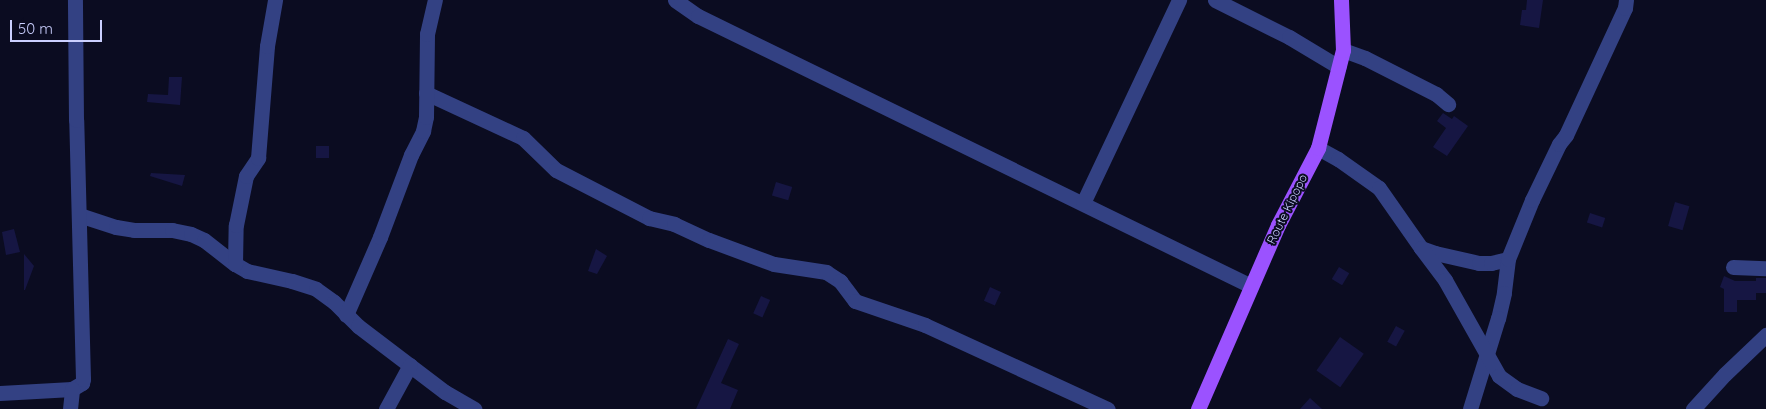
<!DOCTYPE html>
<style>
body{margin:0}
#map{position:relative;width:1766px;height:409px;overflow:hidden;background:#0b0c21;font-family:Quicksand,sans-serif}
div>[style]{position:absolute}
[style*='--x']{left:calc(var(--x)*1px);top:calc(var(--y)*1px);width:calc(var(--w)*1px);rotate:calc(var(--a)*1deg)}
.building>*{inset:0;background:#161643;transform-origin:0 0}
.minor>*{height:15px;margin:-7.5px;padding:0 7.5px;transform-origin:7.5px;border-radius:7.5px;background:#334183}
.major>*{height:15px;margin:-7.5px;padding:0 7.5px;transform-origin:7.5px;border-radius:7.5px;background:#9b52ff}
span{translate:-50% -50%;white-space:nowrap;text-align:center;line-height:1.15;-webkit-text-stroke:4px #0b0c21;paint-order:stroke}
.street-label{font-size:12px;color:#cbd0ff}
.scale{position:absolute;left:10px;top:20px;width:92px;height:22px;box-sizing:border-box;border:2px solid #cbd0ff;border-top:0;padding-left:6px;font-size:15px;line-height:18px;white-space:nowrap;color:#cbd0ff;-webkit-text-stroke:4px #0b0c21;paint-order:stroke}
</style>
<div id="map">
<div class="building">
<i style="clip-path:polygon(1527px 0,1543px 0,1539px 28px,1520px 25px,1522px 10px,1526px 10px)"></i>
<i style="clip-path:polygon(169px 77px,182px 77px,180px 105px,147px 102px,148px 94px,168px 95px)"></i>
<i style="clip-path:polygon(1443px 113px,1452px 119px,1454px 116px,1468px 126px,1447px 156px,1433px 147px,1446px 128px,1437px 121px)"></i>
<i style="left:316px;top:146px;width:13px;height:12px"></i>
<i style="clip-path:polygon(151px 173px,185px 175px,182px 186px,150px 176px)"></i>
<i style="left:776px;top:182px;width:17px;height:14px;rotate:17deg"></i>
<i style="left:1675px;top:202px;width:15px;height:25px;rotate:16deg"></i>
<i style="left:1590px;top:213px;width:16px;height:10px;rotate:18deg"></i>
<i style="clip-path:polygon(14px 229px,20px 252px,6px 255px,2px 232px)"></i>
<i style="clip-path:polygon(596px 249px,607px 256px,597px 274px,588px 271px)"></i>
<i style="clip-path:polygon(24px 254px,34px 266px,25px 290px,24px 290px)"></i>
<i style="left:1339px;top:267px;width:12px;height:14px;rotate:31deg"></i>
<i style="clip-path:polygon(1724px 276px,1735px 281px,1756px 281px,1756px 278px,1766px 278px,1766px 293px,1756px 293px,1756px 300px,1737px 300px,1737px 312px,1724px 312px,1724px 289px,1720px 287px)"></i>
<i style="left:990px;top:287px;width:12px;height:15px;rotate:24deg"></i>
<i style="left:761px;top:296px;width:10px;height:19px;rotate:24deg"></i>
<i style="left:1396px;top:326px;width:10px;height:18px;rotate:29deg"></i>
<i style="left:1340px;top:337px;width:29px;height:41px;rotate:35deg"></i>
<i style="clip-path:polygon(728px 339px,739px 344px,721px 383px,738px 390px,730px 409px,696px 409px)"></i>
<i style="clip-path:polygon(1310px 398px,1322px 409px,1300px 409px)"></i>
</div>
<div class="minor">
<i style="--x:675;--y:0;--w:28;--a:35"></i>
<i style="--x:698;--y:16;--w:615;--a:26.02"></i>
<i style="--x:1215;--y:0;--w:83;--a:26.6"></i>
<i style="--x:1289;--y:37;--w:58;--a:31"></i>
<i style="--x:1343;--y:50;--w:23;--a:20"></i>
<i style="--x:1365;--y:58;--w:80;--a:26.9"></i>
<i style="--x:1436;--y:94;--w:16;--a:40"></i>
<i style="--x:426;--y:93;--w:107;--a:24.9"></i>
<i style="--x:523;--y:138;--w:46;--a:44.1"></i>
<i style="--x:556;--y:170;--w:105;--a:27.3"></i>
<i style="--x:649;--y:218;--w:26;--a:13"></i>
<i style="--x:674;--y:224;--w:38;--a:25"></i>
<i style="--x:709;--y:240;--w:69;--a:20.3"></i>
<i style="--x:774;--y:264;--w:53;--a:8.7"></i>
<i style="--x:826;--y:272;--w:17;--a:33"></i>
<i style="--x:840;--y:281;--w:25;--a:53"></i>
<i style="--x:855;--y:301;--w:74;--a:18.9"></i>
<i style="--x:925;--y:325;--w:201;--a:24.7"></i>
<i style="--x:1318;--y:148;--w:23;--a:29"></i>
<i style="--x:1338;--y:159;--w:50;--a:35.3"></i>
<i style="--x:1379;--y:188;--w:73;--a:55"></i>
<i style="--x:1421;--y:248;--w:15;--a:20"></i>
<i style="--x:1435;--y:253;--w:45;--a:12.8"></i>
<i style="--x:1479;--y:263;--w:12;--a:0"></i>
<i style="--x:1491;--y:263;--w:17;--a:-13"></i>
<i style="--x:1508;--y:259;--w:34;--a:97"></i>
<i style="--x:1504;--y:293;--w:26;--a:103"></i>
<i style="--x:1498;--y:318;--w:95;--a:107.1"></i>
<i style="--x:1083;--y:203;--w:225;--a:-64.7"></i>
<i style="--x:79;--y:215;--w:39;--a:18"></i>
<i style="--x:116;--y:227;--w:18;--a:9"></i>
<i style="--x:134;--y:230;--w:38;--a:0"></i>
<i style="--x:172;--y:230;--w:19;--a:12"></i>
<i style="--x:191;--y:234;--w:14;--a:25"></i>
<i style="--x:204;--y:240;--w:39;--a:38"></i>
<i style="--x:235;--y:264;--w:14;--a:30"></i>
<i style="--x:247;--y:271;--w:46;--a:12.5"></i>
<i style="--x:292;--y:281;--w:25;--a:18"></i>
<i style="--x:316;--y:289;--w:22;--a:36"></i>
<i style="--x:334;--y:302;--w:34;--a:45"></i>
<i style="--x:358;--y:326;--w:109;--a:37.2"></i>
<i style="--x:445;--y:392;--w:34;--a:30"></i>
<i style="--x:1421;--y:248;--w:40;--a:53"></i>
<i style="--x:1445;--y:280;--w:110;--a:60.6"></i>
<i style="--x:1499;--y:376;--w:22;--a:36"></i>
<i style="--x:1517;--y:389;--w:26;--a:21"></i>
<i style="--x:1508;--y:259;--w:64;--a:-67.9"></i>
<i style="--x:1532;--y:200;--w:62;--a:-64.3"></i>
<i style="--x:1559;--y:144;--w:11;--a:-52"></i>
<i style="--x:1566;--y:135;--w:140;--a:-65.1"></i>
<i style="--x:1625;--y:8;--w:8;--a:-83"></i>
<i style="--x:235;--y:264;--w:39;--a:-89"></i>
<i style="--x:236;--y:225;--w:50;--a:-78.5"></i>
<i style="--x:246;--y:176;--w:22;--a:-56"></i>
<i style="--x:258;--y:158;--w:112;--a:-85.4"></i>
<i style="--x:267;--y:46;--w:47;--a:-80.1"></i>
<i style="--x:1733;--y:267;--w:33;--a:2"></i>
<i style="--x:346;--y:315;--w:85;--a:-66.4"></i>
<i style="--x:380;--y:237;--w:88;--a:-69.3"></i>
<i style="--x:411;--y:155;--w:27;--a:-63"></i>
<i style="--x:423;--y:131;--w:14;--a:-78"></i>
<i style="--x:426;--y:117;--w:83;--a:-89.3"></i>
<i style="--x:427;--y:34;--w:35;--a:-77"></i>
<i style="--x:0;--y:393;--w:72;--a:-3.2"></i>
<i style="--x:72;--y:389;--w:12;--a:-31"></i>
<i style="--x:82;--y:383;--w:4;--a:-76"></i>
<i style="--x:83;--y:379;--w:259;--a:-91.5"></i>
<i style="--x:76;--y:120;--w:120;--a:-90.5"></i>
<i style="--x:70;--y:409;--w:20;--a:-84"></i>
<i style="--x:386;--y:409;--w:50;--a:-61.4"></i>
<i style="--x:1693;--y:409;--w:47;--a:-47.6"></i>
<i style="--x:1725;--y:374;--w:57;--a:-43.6"></i>
</div>
<div class="major">
<i style="--x:1198;--y:409;--w:201;--a:-66.5"></i>
<i style="--x:1278;--y:225;--w:87;--a:-62.5"></i>
<i style="--x:1318;--y:148;--w:101;--a:-75.7"></i>
<i style="--x:1343;--y:50;--w:50;--a:-92.3"></i>
</div>
<div class="street-label">
<span style="left:1287px;top:209px;rotate:-64deg">Route Kipopo</span>
</div>
<div class="scale">50 m</div>
</div>
